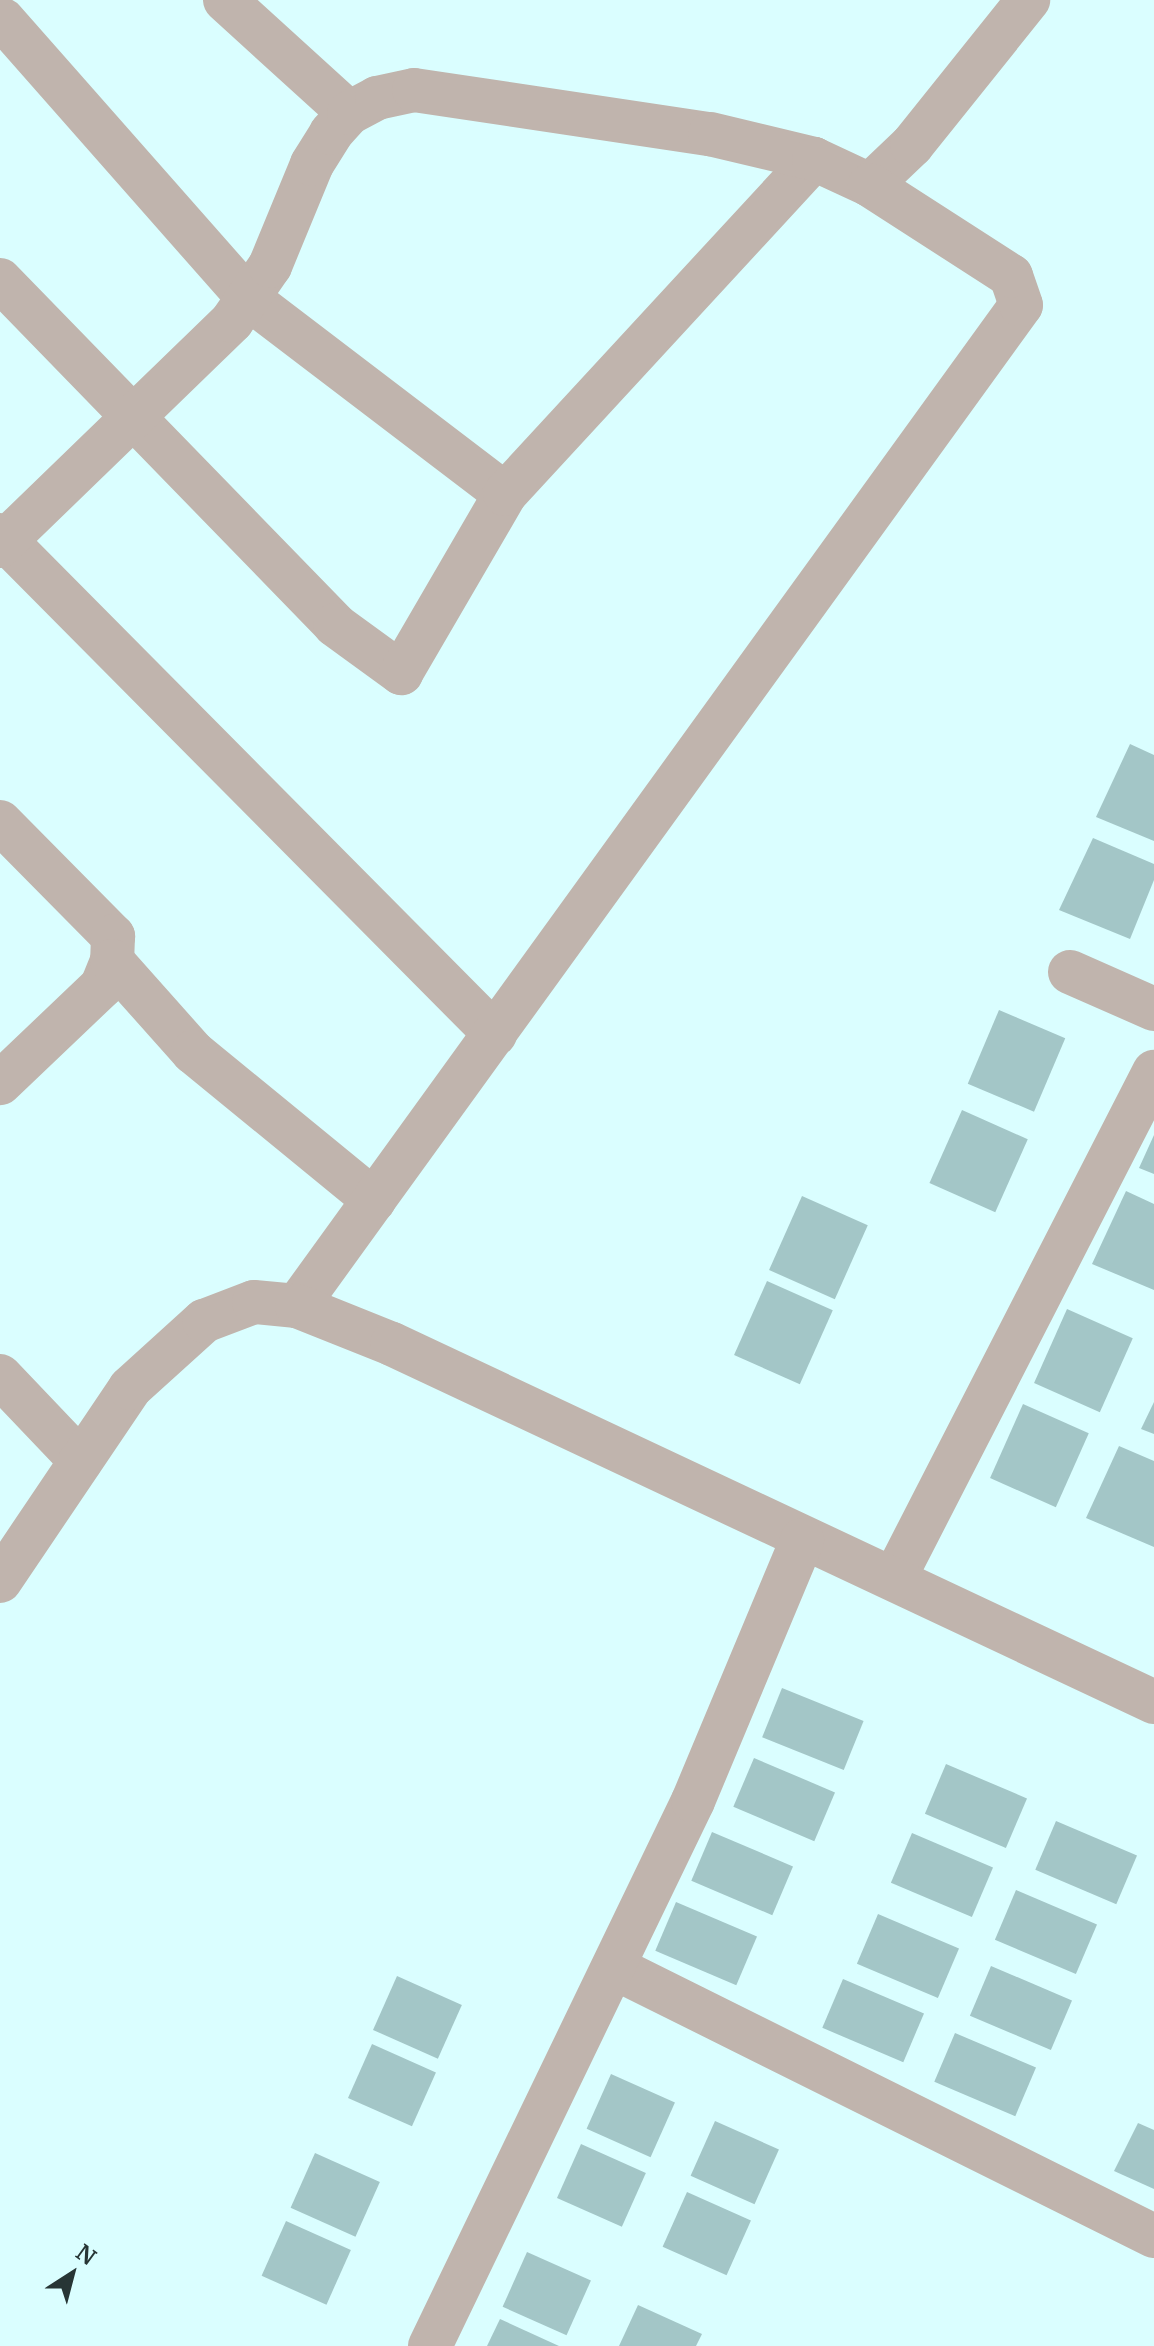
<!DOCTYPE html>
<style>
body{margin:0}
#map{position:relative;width:1154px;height:2346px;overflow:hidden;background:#dafeff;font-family:Merriweather,serif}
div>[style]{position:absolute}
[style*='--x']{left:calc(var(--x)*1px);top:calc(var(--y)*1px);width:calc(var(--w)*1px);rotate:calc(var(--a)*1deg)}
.building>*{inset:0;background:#a3c6c7;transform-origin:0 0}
.minor>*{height:44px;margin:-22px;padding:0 22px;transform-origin:22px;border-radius:22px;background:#c0b4ad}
span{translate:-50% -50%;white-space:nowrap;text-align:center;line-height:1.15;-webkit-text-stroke:7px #dafeff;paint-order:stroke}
.north{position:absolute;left:32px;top:2234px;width:80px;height:80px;-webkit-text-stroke:6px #dafeff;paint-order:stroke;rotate:36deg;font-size:22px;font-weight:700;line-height:32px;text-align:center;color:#273535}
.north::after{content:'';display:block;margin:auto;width:28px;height:36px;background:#273535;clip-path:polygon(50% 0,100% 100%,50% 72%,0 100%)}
</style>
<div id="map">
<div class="building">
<i style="clip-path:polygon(1130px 744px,1154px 755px,1154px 841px,1096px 817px)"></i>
<i style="clip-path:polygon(1093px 838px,1154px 864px,1154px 880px,1130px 939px,1059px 910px)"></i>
<i style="left:999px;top:1010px;width:72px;height:80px;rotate:23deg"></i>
<i style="left:962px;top:1110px;width:72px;height:80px;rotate:24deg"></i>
<i style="clip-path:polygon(1154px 1135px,1154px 1174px,1139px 1168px)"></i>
<i style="clip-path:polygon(1126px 1191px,1154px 1204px,1154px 1290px,1092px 1264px)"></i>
<i style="left:802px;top:1196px;width:72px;height:81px;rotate:24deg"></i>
<i style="left:767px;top:1281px;width:72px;height:81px;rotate:24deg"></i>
<i style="left:1067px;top:1309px;width:72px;height:81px;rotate:24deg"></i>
<i style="clip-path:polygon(1154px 1402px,1154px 1434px,1141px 1429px)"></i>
<i style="left:1023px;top:1404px;width:72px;height:81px;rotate:24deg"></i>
<i style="clip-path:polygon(1119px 1446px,1154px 1461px,1154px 1547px,1086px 1518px)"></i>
<i style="left:782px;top:1688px;width:88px;height:53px;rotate:22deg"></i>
<i style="left:754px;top:1758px;width:88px;height:53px;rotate:23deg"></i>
<i style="left:946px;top:1764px;width:88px;height:54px;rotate:23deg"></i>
<i style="left:1056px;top:1821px;width:88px;height:53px;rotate:23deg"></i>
<i style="left:712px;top:1832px;width:88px;height:53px;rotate:23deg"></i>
<i style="left:912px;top:1833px;width:88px;height:54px;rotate:23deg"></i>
<i style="left:1016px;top:1890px;width:88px;height:54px;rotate:23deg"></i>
<i style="left:676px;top:1902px;width:88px;height:53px;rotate:23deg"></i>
<i style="left:878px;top:1914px;width:88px;height:54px;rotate:23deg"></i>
<i style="left:991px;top:1966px;width:88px;height:54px;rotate:23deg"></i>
<i style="left:397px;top:1976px;width:71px;height:59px;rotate:24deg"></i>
<i style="left:843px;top:1979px;width:88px;height:53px;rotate:23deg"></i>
<i style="left:955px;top:2033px;width:88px;height:53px;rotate:23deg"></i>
<i style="left:372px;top:2044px;width:70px;height:59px;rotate:24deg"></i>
<i style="left:611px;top:2074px;width:70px;height:60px;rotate:24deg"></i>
<i style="left:715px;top:2121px;width:70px;height:60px;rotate:24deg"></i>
<i style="clip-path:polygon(1138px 2123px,1154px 2130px,1154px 2189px,1114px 2171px)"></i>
<i style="left:581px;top:2144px;width:71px;height:59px;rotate:24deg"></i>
<i style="left:315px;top:2153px;width:71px;height:60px;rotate:24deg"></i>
<i style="left:687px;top:2192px;width:70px;height:60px;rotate:24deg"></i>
<i style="left:286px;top:2221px;width:71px;height:60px;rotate:24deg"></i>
<i style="left:527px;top:2252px;width:70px;height:60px;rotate:24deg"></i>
<i style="clip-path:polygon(638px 2305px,702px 2334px,696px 2346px,619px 2346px)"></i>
<i style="clip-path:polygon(500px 2319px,559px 2346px,487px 2346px)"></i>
</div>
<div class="minor">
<i style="--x:225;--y:0;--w:168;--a:42.3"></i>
<i style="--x:3;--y:20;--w:371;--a:48.6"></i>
<i style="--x:248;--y:298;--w:323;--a:37.3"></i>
<i style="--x:0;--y:280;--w:481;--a:45.8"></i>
<i style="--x:335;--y:625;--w:82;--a:36"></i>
<i style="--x:401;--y:673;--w:207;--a:-59.8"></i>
<i style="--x:505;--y:494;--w:456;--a:-47.3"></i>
<i style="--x:0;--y:535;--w:703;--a:45.23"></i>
<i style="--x:0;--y:546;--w:323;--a:-44.1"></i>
<i style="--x:232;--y:321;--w:67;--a:-55.4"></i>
<i style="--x:270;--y:266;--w:110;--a:-67.6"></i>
<i style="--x:312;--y:164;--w:36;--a:-58"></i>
<i style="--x:331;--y:133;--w:27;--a:-48"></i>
<i style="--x:349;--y:113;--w:32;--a:-28"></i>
<i style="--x:377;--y:98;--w:38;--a:-12"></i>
<i style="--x:414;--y:90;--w:299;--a:8.5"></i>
<i style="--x:710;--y:134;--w:107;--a:13.5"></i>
<i style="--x:814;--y:159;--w:62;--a:24.9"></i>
<i style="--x:870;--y:185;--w:58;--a:-43.6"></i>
<i style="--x:912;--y:145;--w:186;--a:-51.3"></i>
<i style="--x:0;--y:822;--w:161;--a:45.3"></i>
<i style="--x:113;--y:936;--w:25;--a:92"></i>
<i style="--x:112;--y:961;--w:27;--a:112"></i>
<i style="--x:102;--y:986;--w:141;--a:136.4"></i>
<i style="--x:112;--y:961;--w:122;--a:48.3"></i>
<i style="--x:193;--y:1052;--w:234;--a:39.3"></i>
<i style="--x:1070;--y:972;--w:92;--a:23.8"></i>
<i style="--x:297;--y:1306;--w:1235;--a:-54.12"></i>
<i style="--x:1021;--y:305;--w:31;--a:-109"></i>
<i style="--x:1011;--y:276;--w:168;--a:-147.2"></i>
<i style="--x:0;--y:1376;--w:117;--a:46.4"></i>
<i style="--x:894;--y:1579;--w:570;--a:-62.85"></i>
<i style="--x:0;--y:1581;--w:233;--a:-56"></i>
<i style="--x:130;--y:1388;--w:100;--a:-42.2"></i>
<i style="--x:204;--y:1321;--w:53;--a:-20.8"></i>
<i style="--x:254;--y:1302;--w:43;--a:5.3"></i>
<i style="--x:297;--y:1306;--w:102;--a:21.8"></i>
<i style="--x:392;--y:1344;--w:842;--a:25.16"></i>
<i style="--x:615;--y:1968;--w:602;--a:26.44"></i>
<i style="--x:430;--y:2346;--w:605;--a:-64.24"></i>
<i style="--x:693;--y:1801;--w:283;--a:-67.3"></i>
</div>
<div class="north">N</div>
</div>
